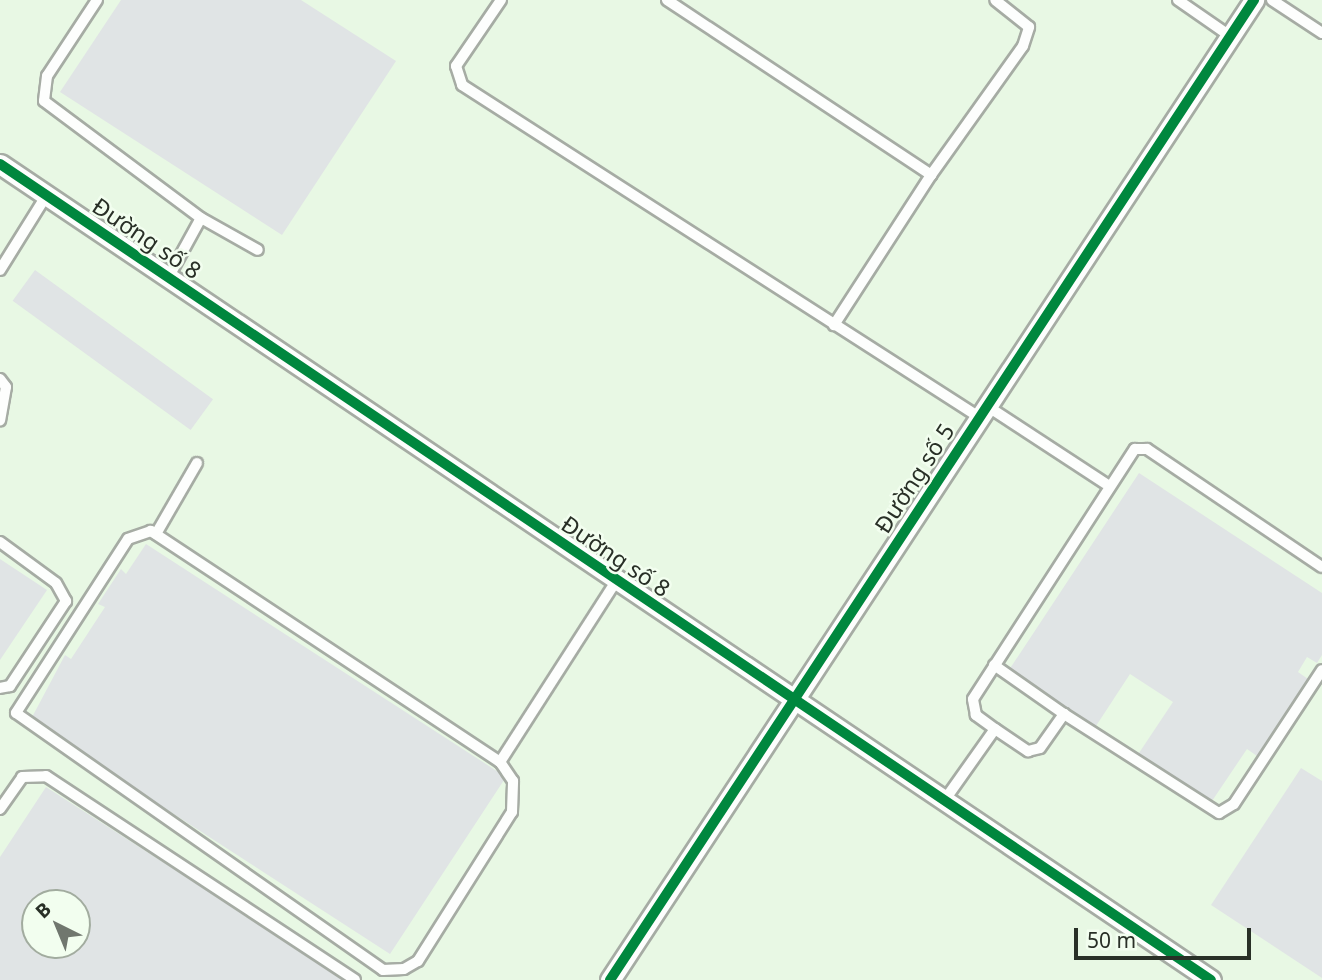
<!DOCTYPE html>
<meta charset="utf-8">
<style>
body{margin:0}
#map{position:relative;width:1322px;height:980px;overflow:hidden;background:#f4faf2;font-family:"Noto Sans",sans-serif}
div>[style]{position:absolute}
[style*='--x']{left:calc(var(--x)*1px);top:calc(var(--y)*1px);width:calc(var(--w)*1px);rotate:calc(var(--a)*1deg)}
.built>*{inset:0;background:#e8f8e4}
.building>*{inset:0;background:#e0e4e5;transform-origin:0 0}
.roads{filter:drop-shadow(2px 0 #a6aca4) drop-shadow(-2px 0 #a6aca4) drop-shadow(0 2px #a6aca4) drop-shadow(0 -2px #a6aca4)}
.service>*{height:10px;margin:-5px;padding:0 5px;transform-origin:5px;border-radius:5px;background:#fdfefd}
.minor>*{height:19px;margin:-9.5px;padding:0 9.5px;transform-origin:9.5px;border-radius:9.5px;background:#fdfefd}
.cycleway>*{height:10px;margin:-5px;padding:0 5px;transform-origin:5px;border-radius:5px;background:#00873e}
span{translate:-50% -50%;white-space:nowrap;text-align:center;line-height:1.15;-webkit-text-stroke:5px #f2feef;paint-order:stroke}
.street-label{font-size:23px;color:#293027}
.north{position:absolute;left:21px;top:889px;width:70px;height:70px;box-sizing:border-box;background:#f2feef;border:2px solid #a2ac9f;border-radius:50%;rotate:317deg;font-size:19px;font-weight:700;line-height:28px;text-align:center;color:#293027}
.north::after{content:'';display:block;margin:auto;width:24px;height:32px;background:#70776e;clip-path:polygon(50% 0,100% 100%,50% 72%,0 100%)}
.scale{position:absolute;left:1074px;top:928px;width:177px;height:32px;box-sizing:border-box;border:4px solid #293027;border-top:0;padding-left:9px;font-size:21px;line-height:24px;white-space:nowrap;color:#293027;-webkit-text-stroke:5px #f2feef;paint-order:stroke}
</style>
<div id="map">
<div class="built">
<i style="clip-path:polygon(evenodd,0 0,1322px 0,1322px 980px,0 980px,0 0,35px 903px,77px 903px,77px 945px,35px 945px,35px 903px)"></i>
</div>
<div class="building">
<i style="clip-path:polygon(121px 0,301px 0,396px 61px,282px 235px,60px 92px)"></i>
<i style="left:35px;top:270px;width:220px;height:38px;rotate:36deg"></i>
<i style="clip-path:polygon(1139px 473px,1322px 593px,1322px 655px,1317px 663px,1307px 657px,1298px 672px,1308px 679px,1257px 756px,1247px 749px,1210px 804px,1137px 756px,1173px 702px,1130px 674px,1096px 726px,1009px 670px)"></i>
<i style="clip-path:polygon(146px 544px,506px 777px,390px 954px,30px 721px,65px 655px,71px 659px,105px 607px,98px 604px,121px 569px,126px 574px)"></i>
<i style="clip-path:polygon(0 559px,47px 590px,0 660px)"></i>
<i style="clip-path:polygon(1301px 768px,1322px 781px,1322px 978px,1211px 905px)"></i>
<i style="clip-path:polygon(evenodd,46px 787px,346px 980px,0 980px,0 857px,46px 787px,35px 903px,77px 903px,77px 945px,35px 945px,35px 903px)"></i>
</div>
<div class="roads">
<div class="service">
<i style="--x:97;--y:0;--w:91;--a:123.3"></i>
<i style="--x:47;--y:76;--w:25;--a:97"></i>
<i style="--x:44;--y:101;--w:196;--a:36.7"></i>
<i style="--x:201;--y:218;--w:65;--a:29.3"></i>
<i style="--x:501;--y:0;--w:80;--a:124.3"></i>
<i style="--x:456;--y:66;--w:20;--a:72"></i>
<i style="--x:462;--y:85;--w:614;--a:32.71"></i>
<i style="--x:667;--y:0;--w:317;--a:33.5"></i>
<i style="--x:931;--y:175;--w:179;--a:122.9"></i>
<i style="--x:1178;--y:0;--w:63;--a:34.7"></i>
<i style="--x:1272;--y:0;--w:60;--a:33.4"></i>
<i style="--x:931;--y:175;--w:158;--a:-54.5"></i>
<i style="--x:1023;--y:46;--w:20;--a:-72"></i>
<i style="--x:1029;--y:27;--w:43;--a:-141.5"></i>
<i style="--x:0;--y:270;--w:87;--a:-58.1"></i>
<i style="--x:168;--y:278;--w:68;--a:-61.2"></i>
<i style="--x:0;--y:379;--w:10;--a:53"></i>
<i style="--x:6;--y:387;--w:34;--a:100"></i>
<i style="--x:987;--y:406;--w:142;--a:33.2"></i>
<i style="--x:156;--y:534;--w:82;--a:-60"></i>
<i style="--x:0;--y:542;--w:69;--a:36.2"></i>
<i style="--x:56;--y:583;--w:21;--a:61"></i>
<i style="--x:66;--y:601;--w:102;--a:123.4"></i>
<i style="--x:10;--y:686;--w:10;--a:169"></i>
<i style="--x:994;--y:665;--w:85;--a:35"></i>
<i style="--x:995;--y:729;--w:40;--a:34"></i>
<i style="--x:1028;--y:751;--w:12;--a:-14"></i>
<i style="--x:1040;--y:748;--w:42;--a:-54.8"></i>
<i style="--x:1064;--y:714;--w:184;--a:32.6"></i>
<i style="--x:1219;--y:813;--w:17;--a:-31"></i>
<i style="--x:1234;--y:804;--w:160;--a:-56.7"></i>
<i style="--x:500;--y:762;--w:419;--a:-146.5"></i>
<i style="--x:151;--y:531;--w:24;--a:161"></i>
<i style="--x:128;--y:539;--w:207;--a:122.8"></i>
<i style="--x:16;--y:713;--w:448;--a:35"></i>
<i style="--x:383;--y:970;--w:21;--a:-3"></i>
<i style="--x:404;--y:969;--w:16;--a:-30"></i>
<i style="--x:418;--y:961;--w:176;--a:-57.8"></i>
<i style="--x:512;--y:812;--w:31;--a:-88"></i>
<i style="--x:513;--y:781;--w:23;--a:-124"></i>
<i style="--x:500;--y:762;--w:215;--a:-57.3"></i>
<i style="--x:944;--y:801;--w:88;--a:-54.7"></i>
<i style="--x:995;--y:729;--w:24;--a:-144"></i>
<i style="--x:976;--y:715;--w:16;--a:-101"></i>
<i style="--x:973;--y:699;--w:298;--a:-57.1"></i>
<i style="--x:1135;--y:449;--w:12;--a:0"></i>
<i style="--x:1147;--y:449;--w:211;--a:34"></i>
<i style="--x:0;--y:809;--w:39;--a:-55"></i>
<i style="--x:22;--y:777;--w:24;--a:-2"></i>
<i style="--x:46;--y:776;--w:370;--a:33.4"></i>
</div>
<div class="minor">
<i style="--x:0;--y:164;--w:1460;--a:33.97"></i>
<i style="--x:610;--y:980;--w:1173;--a:-56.69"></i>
</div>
</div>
<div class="cycleway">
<i style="--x:0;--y:164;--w:1460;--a:33.97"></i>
<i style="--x:610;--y:980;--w:1173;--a:-56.69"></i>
</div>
<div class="street-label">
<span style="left:147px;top:238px;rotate:34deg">Đường số 8</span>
<span style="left:914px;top:478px;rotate:-57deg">Đường số 5</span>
<span style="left:616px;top:556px;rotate:34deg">Đường số 8</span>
</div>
<div class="north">B</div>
<div class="scale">50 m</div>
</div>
